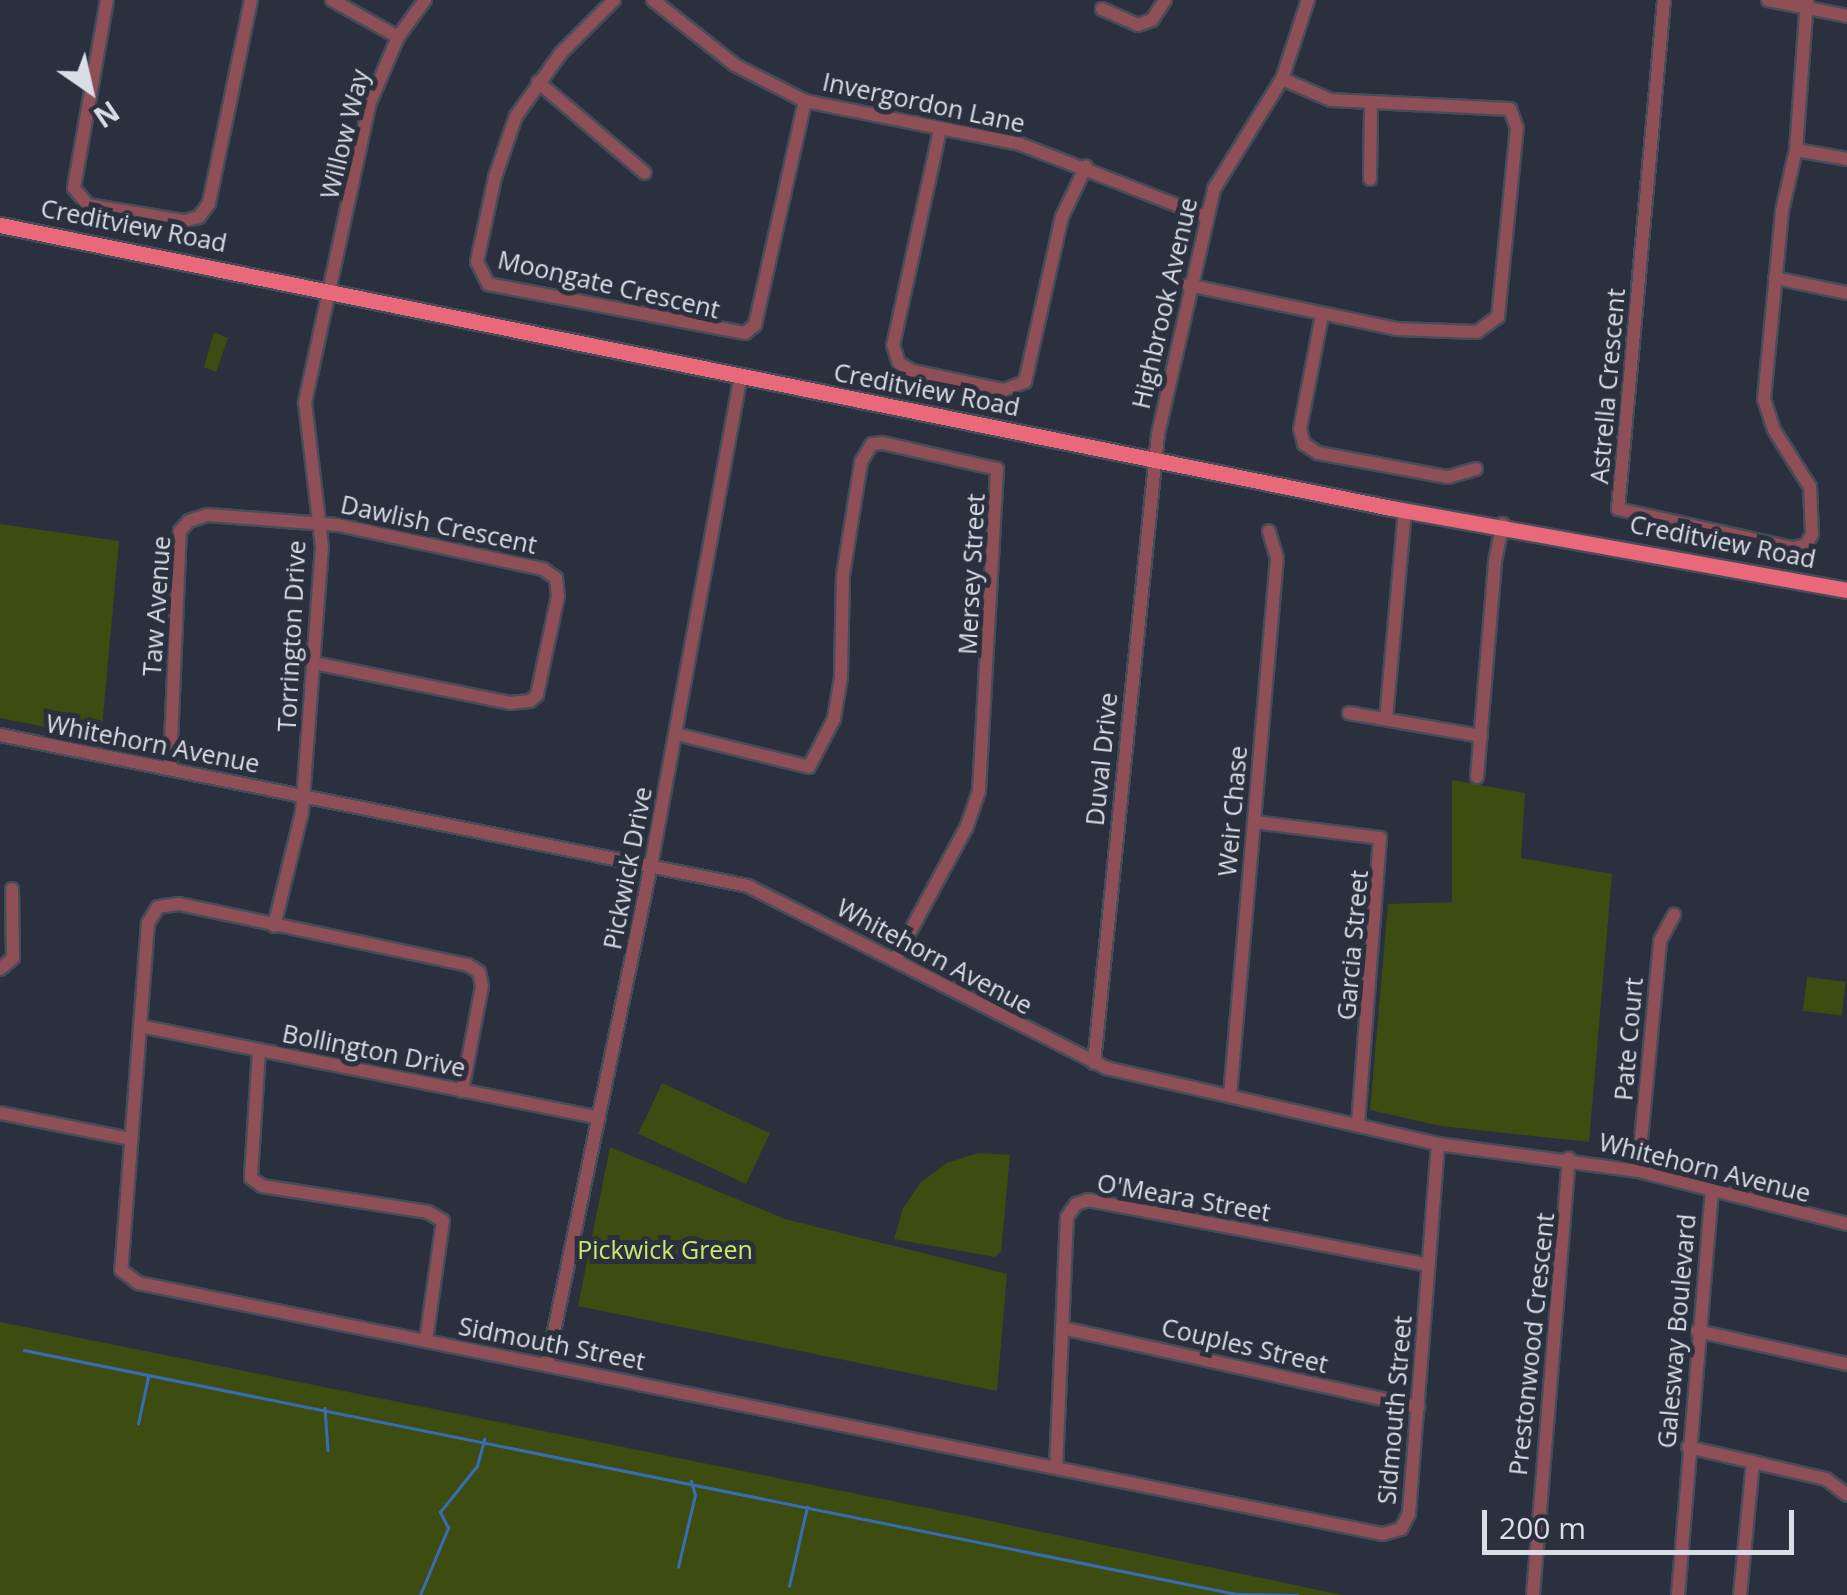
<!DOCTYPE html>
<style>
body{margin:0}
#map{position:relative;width:1847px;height:1595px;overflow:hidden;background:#2a303e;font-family:"Open Sans",sans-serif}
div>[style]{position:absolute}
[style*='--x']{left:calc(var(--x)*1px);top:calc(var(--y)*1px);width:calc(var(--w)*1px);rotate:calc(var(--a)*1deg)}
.green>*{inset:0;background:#3d4c10;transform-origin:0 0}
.stream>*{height:2.5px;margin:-1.25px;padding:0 1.25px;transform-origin:1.25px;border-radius:1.25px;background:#386db6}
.roads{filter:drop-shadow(2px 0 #464c59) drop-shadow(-2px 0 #464c59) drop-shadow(0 2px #464c59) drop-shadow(0 -2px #464c59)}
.minor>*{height:12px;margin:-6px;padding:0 6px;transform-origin:6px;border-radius:6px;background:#8f4f56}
.major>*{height:15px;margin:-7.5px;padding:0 7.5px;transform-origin:7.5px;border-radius:7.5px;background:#e9687a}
span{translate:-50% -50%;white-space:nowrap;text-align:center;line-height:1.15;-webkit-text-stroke:10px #2a303e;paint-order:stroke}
.street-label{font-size:25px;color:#d9dee6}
.park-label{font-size:25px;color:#c8eb6c}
.north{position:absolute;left:40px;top:40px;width:100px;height:100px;-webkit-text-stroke:8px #2a303e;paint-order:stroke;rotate:146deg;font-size:28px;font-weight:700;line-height:40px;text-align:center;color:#d9dee6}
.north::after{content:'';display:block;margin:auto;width:35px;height:45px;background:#d9dee6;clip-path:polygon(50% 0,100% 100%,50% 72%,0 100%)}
.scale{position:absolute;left:1482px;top:1510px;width:312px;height:45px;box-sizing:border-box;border:5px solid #d9dee6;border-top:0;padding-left:12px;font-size:30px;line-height:35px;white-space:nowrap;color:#d9dee6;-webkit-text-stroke:8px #2a303e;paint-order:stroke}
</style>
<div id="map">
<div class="green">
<i style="clip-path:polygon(214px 332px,228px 338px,216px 372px,204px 367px)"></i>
<i style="clip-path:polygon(0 524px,119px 541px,101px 738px,0 718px)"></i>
<i style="clip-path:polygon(1452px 780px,1525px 793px,1521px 858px,1612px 874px,1589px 1142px,1441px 1126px,1370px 1110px,1388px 904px,1452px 902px)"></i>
<i style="left:1807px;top:977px;width:39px;height:34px;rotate:7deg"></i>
<i style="left:662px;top:1083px;width:119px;height:56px;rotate:25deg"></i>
<i style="clip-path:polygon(610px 1147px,785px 1219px,1007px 1274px,997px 1391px,578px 1306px)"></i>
<i style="clip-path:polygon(978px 1153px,1010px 1155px,1001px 1251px,995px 1257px,894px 1239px,903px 1208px,921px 1182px,947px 1163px)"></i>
<i style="clip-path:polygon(0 1322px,957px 1514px,1342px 1595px,0 1595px)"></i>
</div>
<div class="stream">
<i style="--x:24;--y:1350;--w:1236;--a:11.38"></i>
<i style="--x:1236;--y:1594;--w:61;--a:0.9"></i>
<i style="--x:325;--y:1408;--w:42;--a:85.9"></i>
<i style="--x:138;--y:1424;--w:48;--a:-78"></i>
<i style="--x:678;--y:1567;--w:74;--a:-76.7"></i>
<i style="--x:695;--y:1495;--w:14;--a:-107"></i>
<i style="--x:789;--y:1586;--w:81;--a:-77.2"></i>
<i style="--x:420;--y:1595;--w:73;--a:-67.3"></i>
<i style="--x:448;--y:1528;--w:18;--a:-117"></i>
<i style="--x:440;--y:1512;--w:59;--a:-51.2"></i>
<i style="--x:477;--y:1466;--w:28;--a:-75"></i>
</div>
<div class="roads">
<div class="minor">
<i style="--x:107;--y:0;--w:191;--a:100"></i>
<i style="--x:74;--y:188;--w:22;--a:51"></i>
<i style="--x:88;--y:205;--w:97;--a:9.5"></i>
<i style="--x:184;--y:221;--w:16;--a:-15"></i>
<i style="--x:199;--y:217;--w:17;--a:-54"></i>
<i style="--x:209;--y:203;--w:207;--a:-78.3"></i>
<i style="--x:332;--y:0;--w:76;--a:29.3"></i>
<i style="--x:614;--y:0;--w:75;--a:135"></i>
<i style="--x:561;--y:53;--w:77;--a:125.5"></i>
<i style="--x:516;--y:116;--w:65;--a:109"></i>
<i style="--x:495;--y:177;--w:87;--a:102"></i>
<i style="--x:477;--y:262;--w:25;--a:63"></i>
<i style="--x:488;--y:284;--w:262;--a:10.8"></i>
<i style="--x:745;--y:333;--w:13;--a:-39"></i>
<i style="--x:755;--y:325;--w:230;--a:-77.4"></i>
<i style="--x:653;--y:0;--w:105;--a:38.4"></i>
<i style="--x:735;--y:65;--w:79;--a:27.2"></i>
<i style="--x:805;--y:101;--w:219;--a:11.3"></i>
<i style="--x:1020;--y:144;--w:199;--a:21.3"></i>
<i style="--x:1664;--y:0;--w:511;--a:95.16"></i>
<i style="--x:1618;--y:509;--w:179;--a:12.6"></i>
<i style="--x:1793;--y:548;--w:13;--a:-13"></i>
<i style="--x:1806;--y:545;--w:13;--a:-61"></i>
<i style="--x:1812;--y:534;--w:47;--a:-92.4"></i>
<i style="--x:1810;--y:487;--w:67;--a:-122.3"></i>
<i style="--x:1774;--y:430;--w:33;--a:-108"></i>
<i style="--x:1764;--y:399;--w:189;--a:-84.5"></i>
<i style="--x:1782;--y:211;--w:63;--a:-77.1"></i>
<i style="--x:1796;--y:150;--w:150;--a:-85.8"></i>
<i style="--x:1768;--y:0;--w:81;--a:11.4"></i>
<i style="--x:1102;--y:9;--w:39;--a:24"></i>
<i style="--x:1138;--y:25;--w:15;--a:-20"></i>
<i style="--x:1152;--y:20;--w:24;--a:-57"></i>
<i style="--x:538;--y:82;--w:140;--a:40.4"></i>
<i style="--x:940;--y:130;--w:220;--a:102.3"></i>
<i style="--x:893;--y:345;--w:19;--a:72"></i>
<i style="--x:899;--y:363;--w:15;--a:32"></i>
<i style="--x:912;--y:371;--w:94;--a:11.7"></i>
<i style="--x:1004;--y:390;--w:22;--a:-21"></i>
<i style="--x:1025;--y:382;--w:169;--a:-77.4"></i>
<i style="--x:1062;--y:217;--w:56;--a:-64.8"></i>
<i style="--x:1796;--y:150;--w:52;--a:10"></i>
<i style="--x:1370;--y:179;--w:74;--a:-89.2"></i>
<i style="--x:1775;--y:278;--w:74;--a:11.8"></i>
<i style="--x:1188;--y:285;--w:213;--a:11.9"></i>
<i style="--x:1396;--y:329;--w:81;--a:2.1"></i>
<i style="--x:1477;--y:332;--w:26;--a:-36"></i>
<i style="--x:1498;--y:317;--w:190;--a:-84.3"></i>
<i style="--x:1517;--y:128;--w:20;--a:-110"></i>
<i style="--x:1510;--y:109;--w:179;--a:-177.1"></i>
<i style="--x:1331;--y:100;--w:53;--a:-156.8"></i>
<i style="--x:1322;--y:315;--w:116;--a:100.9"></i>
<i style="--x:1300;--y:429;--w:16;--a:75"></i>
<i style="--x:1304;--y:444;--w:17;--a:33"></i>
<i style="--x:1318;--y:453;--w:132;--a:10.5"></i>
<i style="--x:1448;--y:477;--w:29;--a:-16"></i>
<i style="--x:1349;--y:713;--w:134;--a:9.9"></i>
<i style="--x:1386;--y:719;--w:210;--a:-84.8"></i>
<i style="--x:676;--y:734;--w:137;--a:13.9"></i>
<i style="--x:809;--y:767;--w:54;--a:-62.5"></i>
<i style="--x:834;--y:719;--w:43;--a:-80.5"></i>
<i style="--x:841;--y:677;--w:102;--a:-88.9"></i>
<i style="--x:843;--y:575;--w:114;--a:-80.9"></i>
<i style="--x:861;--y:462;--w:21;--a:-59"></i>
<i style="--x:872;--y:444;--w:10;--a:-6"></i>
<i style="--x:882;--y:443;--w:118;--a:12.7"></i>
<i style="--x:997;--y:469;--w:323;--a:93.2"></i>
<i style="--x:979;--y:791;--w:39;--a:109"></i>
<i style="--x:966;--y:828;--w:150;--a:118.3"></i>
<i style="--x:0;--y:735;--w:763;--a:11.41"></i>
<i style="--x:748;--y:886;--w:402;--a:26.9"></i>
<i style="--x:1106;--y:1068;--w:341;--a:12.9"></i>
<i style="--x:1438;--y:1144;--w:202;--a:7.7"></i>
<i style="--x:1638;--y:1171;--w:216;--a:14.2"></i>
<i style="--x:170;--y:767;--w:236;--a:-87.6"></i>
<i style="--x:180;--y:531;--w:13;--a:-48"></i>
<i style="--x:189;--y:521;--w:20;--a:-18"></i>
<i style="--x:208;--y:515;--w:130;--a:4.4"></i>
<i style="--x:338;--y:525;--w:210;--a:12.1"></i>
<i style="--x:543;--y:569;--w:16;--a:35"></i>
<i style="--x:556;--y:578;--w:18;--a:84"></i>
<i style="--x:558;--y:596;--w:101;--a:102"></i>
<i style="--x:537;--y:695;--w:9;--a:139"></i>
<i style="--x:530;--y:701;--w:20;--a:174"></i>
<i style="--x:510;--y:703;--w:201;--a:-168.5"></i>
<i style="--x:1477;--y:777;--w:217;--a:-85.2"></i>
<i style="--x:1495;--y:561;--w:38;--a:-78"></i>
<i style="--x:1254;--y:822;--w:127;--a:7.2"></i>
<i style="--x:1380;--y:838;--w:286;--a:94.4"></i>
<i style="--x:274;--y:926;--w:117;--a:-76.2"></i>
<i style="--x:302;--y:812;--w:266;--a:-85.7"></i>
<i style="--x:322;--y:547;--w:146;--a:-96.7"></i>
<i style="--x:305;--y:402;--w:304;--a:-77.8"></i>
<i style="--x:369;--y:105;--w:74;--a:-66.9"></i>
<i style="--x:398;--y:37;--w:46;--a:-53.9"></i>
<i style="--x:0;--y:969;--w:17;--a:-40"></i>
<i style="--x:13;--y:958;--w:69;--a:-90.8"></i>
<i style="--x:140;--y:1026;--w:468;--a:11.3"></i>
<i style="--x:259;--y:1050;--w:128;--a:93.6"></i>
<i style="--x:251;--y:1178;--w:14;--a:36"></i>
<i style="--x:262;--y:1186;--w:168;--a:8.9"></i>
<i style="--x:428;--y:1212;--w:17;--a:31"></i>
<i style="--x:443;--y:1221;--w:121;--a:98.1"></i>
<i style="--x:1094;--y:1063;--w:632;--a:-84.19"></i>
<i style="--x:1158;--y:434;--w:251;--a:-77.1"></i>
<i style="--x:1214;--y:189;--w:129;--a:-58.3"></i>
<i style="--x:1282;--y:79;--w:83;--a:-71.8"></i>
<i style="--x:462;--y:1091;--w:107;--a:-79.2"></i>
<i style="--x:482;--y:986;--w:14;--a:-102"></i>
<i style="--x:479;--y:972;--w:13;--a:-148"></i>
<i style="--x:468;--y:965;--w:295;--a:-168.1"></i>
<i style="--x:179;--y:904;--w:21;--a:172"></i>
<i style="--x:158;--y:907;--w:19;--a:122"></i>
<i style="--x:148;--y:923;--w:348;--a:94.4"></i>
<i style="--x:121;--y:1270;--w:21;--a:37"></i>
<i style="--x:138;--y:1283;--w:1270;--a:11.4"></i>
<i style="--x:1383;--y:1534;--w:19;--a:-16"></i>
<i style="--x:1401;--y:1529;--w:18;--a:-63"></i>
<i style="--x:1409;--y:1513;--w:370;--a:-85.5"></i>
<i style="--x:1230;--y:1096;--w:540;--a:-85.01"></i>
<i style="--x:1277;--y:558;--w:28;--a:-107"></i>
<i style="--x:0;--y:1113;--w:133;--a:11.3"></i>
<i style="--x:1638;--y:1171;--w:231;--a:-84.5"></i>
<i style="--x:1660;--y:941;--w:30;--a:-62"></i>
<i style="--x:1062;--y:1328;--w:365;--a:12.5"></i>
<i style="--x:1697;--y:1331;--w:154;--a:12.4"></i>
<i style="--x:547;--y:1365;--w:511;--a:-78.25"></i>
<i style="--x:651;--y:865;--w:496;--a:-79.6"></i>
<i style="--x:1688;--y:1447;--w:142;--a:13.1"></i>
<i style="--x:1826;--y:1479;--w:26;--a:37"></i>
<i style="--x:1056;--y:1468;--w:251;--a:-87.5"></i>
<i style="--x:1067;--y:1217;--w:16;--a:-55"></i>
<i style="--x:1076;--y:1204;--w:13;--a:-18"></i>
<i style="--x:1088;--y:1200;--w:347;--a:10.8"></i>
<i style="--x:1533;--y:1595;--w:438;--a:-85.3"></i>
<i style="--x:1678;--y:1595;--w:405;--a:-85.2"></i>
<i style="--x:1740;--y:1595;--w:134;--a:-84.4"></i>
</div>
<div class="major">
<i style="--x:0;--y:225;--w:1419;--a:11.5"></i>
<i style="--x:1391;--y:508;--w:463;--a:10.2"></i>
</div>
</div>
<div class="street-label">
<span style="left:924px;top:102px;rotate:12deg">Invergordon Lane</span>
<span style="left:344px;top:134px;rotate:-76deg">Willow Way</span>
<span style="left:134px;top:225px;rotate:11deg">Creditview Road</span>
<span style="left:609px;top:284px;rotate:13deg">Moongate Crescent</span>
<span style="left:1164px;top:303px;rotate:-77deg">Highbrook Avenue</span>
<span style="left:1607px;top:386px;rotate:-85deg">Astrella Crescent</span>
<span style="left:927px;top:389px;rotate:11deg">Creditview Road</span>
<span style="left:439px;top:524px;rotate:12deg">Dawlish Crescent</span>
<span style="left:1723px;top:541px;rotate:11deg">Creditview Road</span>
<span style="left:971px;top:574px;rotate:-87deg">Mersey Street</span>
<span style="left:156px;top:606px;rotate:-86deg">Taw Avenue</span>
<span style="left:291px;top:636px;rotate:-87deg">Torrington Drive</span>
<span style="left:153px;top:743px;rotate:11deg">Whitehorn Avenue</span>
<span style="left:1101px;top:759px;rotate:-84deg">Duval Drive</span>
<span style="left:1232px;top:811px;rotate:-85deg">Weir Chase</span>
<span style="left:627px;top:868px;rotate:-79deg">Pickwick Drive</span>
<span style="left:1352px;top:945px;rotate:-85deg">Garcia Street</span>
<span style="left:935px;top:956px;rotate:28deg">Whitehorn Avenue</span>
<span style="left:1628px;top:1039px;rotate:-85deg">Pate Court</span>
<span style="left:374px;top:1050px;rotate:11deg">Bollington Drive</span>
<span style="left:1705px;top:1167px;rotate:14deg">Whitehorn Avenue</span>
<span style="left:1184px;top:1197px;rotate:10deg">O'Meara Street</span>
<span style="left:1676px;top:1331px;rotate:-85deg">Galesway Boulevard</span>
<span style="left:552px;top:1343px;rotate:11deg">Sidmouth Street</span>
<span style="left:1531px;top:1344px;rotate:-84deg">Prestonwood Crescent</span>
<span style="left:1245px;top:1345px;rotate:13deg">Couples Street</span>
<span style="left:1394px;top:1410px;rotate:-85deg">Sidmouth Street</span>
</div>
<div class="park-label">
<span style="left:665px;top:1249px">Pickwick Green</span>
</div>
<div class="north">N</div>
<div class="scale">200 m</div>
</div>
